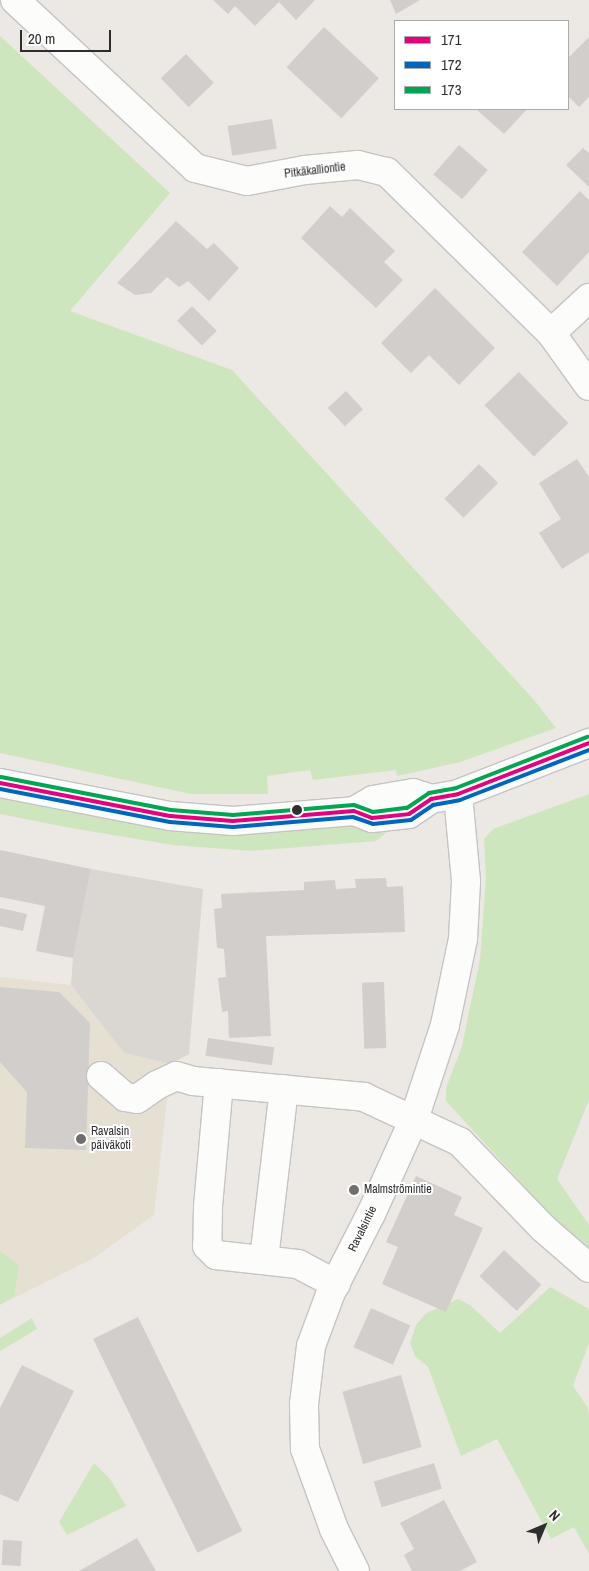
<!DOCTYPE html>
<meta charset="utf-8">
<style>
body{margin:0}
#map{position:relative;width:589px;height:1571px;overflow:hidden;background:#ece8e4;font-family:"Archivo Narrow",sans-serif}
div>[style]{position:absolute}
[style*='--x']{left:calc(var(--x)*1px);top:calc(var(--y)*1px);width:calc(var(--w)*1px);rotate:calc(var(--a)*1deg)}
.education>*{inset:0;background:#e6e0d3}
.green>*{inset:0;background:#cee6be}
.plaza>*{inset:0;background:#dad6d2}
.building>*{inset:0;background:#d1cecb;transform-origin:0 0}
.roads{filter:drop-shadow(1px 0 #c5c4c5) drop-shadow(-1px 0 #c5c4c5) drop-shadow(0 1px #c5c4c5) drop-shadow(0 -1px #c5c4c5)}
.minor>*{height:28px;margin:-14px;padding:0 14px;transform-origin:14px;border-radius:14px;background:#fcfcfb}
.bus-1>*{height:4px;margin:-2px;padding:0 2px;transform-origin:2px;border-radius:2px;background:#e5007d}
.bus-2>*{height:4px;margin:-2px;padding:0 2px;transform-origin:2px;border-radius:2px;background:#0065bd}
.bus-3>*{height:4px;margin:-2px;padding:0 2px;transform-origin:2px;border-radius:2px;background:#00a651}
.dots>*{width:14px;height:14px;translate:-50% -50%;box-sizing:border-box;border:2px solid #fff;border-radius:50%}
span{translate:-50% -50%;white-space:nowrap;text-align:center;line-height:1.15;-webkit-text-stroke:4px #fff;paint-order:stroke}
.street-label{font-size:12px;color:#2e2e2e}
.poi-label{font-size:12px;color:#2e2e2e}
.left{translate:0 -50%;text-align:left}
.legend{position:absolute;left:394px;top:20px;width:175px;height:90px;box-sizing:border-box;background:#fff;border:1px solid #ababab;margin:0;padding:6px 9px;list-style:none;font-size:15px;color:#2e2e2e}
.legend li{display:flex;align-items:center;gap:10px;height:25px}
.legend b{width:25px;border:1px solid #ababab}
.north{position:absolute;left:519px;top:1501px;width:50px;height:50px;-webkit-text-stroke:4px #fff;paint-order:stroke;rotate:45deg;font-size:14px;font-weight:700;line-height:20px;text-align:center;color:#2e2e2e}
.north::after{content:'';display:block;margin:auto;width:18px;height:22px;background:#2e2e2e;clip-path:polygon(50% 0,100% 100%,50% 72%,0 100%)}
.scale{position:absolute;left:20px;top:30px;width:91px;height:22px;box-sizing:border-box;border:2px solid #2e2e2e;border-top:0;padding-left:6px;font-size:15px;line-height:18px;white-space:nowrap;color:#2e2e2e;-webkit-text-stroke:4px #fff;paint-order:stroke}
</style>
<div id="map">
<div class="education">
<i style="clip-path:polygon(0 977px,71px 985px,124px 1053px,171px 1064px,154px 1215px,94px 1258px,0 1305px)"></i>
</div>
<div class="green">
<i style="clip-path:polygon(0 36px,170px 193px,70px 311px,232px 370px,535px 701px,556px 728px,460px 762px,397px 776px,396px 770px,313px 780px,310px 770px,267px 776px,268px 794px,191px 794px,0 753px)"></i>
<i style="clip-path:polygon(0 794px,360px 824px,387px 827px,387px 832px,376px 841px,251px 851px,173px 845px,71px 828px,0 814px)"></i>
<i style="clip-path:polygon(589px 794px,589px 1100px,557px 1179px,589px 1225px,589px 1254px,579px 1246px,446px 1101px,446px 1088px,462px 1046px,480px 959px,486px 879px,484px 839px,493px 829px)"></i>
<i style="clip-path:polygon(0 1251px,19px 1266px,14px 1296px,0 1305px)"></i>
<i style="clip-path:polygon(550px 1287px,589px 1309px,589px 1343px,573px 1386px,588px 1408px,589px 1416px,589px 1554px,574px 1527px,551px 1539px,497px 1439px,461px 1456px,428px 1367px,415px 1356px,410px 1343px,416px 1325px,425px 1314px,458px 1299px,470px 1305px,500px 1333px)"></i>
<i style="clip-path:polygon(32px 1318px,37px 1329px,0 1351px,0 1338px)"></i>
<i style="clip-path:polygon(94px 1463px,110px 1479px,126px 1506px,67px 1535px,59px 1522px)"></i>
</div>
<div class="plaza">
<i style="clip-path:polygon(91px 869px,203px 889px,189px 1054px,171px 1064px,124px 1053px,71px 985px,73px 958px)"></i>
</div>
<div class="building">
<i style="clip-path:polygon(213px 0,315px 0,296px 20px,279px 2px,255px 26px,235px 6px,228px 14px)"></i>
<i style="clip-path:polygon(390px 0,420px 0,396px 14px)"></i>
<i style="left:324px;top:27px;width:75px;height:55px;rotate:43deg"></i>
<i style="clip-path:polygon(589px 37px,589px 97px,579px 107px,568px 96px,568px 58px)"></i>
<i style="left:186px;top:54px;width:40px;height:35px;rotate:46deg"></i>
<i style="clip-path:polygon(476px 109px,527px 109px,504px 134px)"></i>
<i style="left:272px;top:119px;width:30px;height:45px;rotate:81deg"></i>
<i style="left:459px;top:145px;width:38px;height:39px;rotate:41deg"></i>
<i style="clip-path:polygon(583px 148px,589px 153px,589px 187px,566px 165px)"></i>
<i style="clip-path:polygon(580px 191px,589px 200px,589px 252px,557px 286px,522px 252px)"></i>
<i style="clip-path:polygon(330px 206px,342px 217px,350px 208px,395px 251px,384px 262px,403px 280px,376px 308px,301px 238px)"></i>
<i style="clip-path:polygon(176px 221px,207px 249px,214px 243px,239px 268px,209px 301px,188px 281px,179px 287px,167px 277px,151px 293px,135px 295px,117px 283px)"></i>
<i style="clip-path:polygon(435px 288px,495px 348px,459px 385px,429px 355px,411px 373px,381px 343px)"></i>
<i style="left:192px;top:306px;width:35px;height:21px;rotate:45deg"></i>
<i style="left:519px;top:372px;width:71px;height:48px;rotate:46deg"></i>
<i style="left:346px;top:391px;width:25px;height:25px;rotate:47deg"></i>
<i style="clip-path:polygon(577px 459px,589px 477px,589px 552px,562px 569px,539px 533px,561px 519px,539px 483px)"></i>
<i style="left:479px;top:464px;width:27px;height:49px;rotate:45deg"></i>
<i style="clip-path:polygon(0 850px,91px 869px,73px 958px,36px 951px,45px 906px,0 897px)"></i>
<i style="clip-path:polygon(386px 878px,387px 887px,403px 886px,405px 932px,266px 936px,271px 1036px,229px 1038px,228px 1011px,222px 1012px,218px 978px,226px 977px,224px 949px,217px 948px,214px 909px,222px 908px,221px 894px,304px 890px,304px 882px,335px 880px,336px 889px,356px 888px,355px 879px)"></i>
<i style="clip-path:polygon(0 908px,27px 914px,23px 931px,0 926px)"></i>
<i style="left:384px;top:982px;width:66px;height:22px;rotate:88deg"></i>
<i style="clip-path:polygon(0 987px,59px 992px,90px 1023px,86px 1150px,25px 1148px,27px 1092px,0 1062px)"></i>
<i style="left:208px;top:1038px;width:67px;height:18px;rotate:8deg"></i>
<i style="clip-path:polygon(416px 1176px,462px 1197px,454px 1215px,483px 1228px,446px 1312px,382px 1284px,398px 1247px,386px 1242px)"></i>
<i style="left:504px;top:1250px;width:51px;height:36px;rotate:43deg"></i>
<i style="left:371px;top:1308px;width:43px;height:43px;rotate:24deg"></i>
<i style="left:138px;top:1317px;width:238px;height:50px;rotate:64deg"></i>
<i style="clip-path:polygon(22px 1365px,74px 1391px,18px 1502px,0 1494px,0 1408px)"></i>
<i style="left:401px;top:1375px;width:75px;height:61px;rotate:74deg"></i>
<i style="left:434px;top:1463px;width:27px;height:63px;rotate:73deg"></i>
<i style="clip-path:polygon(444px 1500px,477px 1562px,460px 1571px,412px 1571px,404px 1555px,414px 1549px,400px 1523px)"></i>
<i style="clip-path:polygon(137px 1538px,156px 1571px,79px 1571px)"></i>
<i style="left:3px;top:1540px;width:19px;height:25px;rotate:3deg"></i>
</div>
<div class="roads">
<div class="minor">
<i style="--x:15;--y:0;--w:246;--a:43"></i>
<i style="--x:195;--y:168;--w:54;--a:14"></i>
<i style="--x:247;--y:181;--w:59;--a:-10.7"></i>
<i style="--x:305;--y:170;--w:53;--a:-5.4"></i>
<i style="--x:358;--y:165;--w:30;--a:14"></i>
<i style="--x:387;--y:172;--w:230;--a:44.5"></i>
<i style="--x:551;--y:333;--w:65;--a:54.4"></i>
<i style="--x:551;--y:333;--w:52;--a:-42.6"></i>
<i style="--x:0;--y:783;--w:173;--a:11"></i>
<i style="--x:170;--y:816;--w:63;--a:4.5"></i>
<i style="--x:233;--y:821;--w:121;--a:-4.7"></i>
<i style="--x:354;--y:811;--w:22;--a:-30"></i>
<i style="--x:373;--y:800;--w:41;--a:-9.9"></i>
<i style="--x:413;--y:793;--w:19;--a:18"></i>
<i style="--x:354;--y:811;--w:19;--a:21"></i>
<i style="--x:372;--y:818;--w:37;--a:-6"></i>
<i style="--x:409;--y:814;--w:27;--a:-34"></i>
<i style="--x:431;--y:799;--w:27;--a:-10"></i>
<i style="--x:458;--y:794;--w:141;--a:-21.3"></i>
<i style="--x:101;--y:1076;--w:32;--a:41"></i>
<i style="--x:125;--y:1097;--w:12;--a:9"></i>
<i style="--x:137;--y:1099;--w:24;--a:-35"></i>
<i style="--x:157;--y:1085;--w:21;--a:-25"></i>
<i style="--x:176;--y:1076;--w:18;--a:16"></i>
<i style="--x:193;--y:1081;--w:172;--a:5.3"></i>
<i style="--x:364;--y:1097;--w:106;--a:25.1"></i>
<i style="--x:460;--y:1142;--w:120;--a:46"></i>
<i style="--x:543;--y:1228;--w:61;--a:41"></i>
<i style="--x:219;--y:1083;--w:124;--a:95.1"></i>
<i style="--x:208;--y:1207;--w:39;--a:91"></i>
<i style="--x:207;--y:1246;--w:13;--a:45"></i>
<i style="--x:216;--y:1255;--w:82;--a:6.3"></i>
<i style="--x:298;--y:1264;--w:43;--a:27.8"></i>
<i style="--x:264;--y:1259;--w:171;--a:-83.3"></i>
<i style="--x:355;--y:1571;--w:47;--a:-116.6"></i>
<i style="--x:334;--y:1529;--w:85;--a:-109.9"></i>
<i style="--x:305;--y:1449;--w:45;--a:-91.3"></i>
<i style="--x:304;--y:1404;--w:58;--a:-83.1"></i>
<i style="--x:311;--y:1346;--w:58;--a:-69.7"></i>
<i style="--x:331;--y:1292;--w:88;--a:-62.9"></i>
<i style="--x:371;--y:1214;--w:104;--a:-65.6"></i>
<i style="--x:414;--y:1119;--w:99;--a:-71.7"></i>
<i style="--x:445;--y:1025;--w:88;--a:-78.2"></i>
<i style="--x:463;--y:939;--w:58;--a:-87"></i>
<i style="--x:466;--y:881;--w:87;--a:-95.3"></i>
</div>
</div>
<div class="bus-1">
<i style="--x:0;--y:783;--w:173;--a:11"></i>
<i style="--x:170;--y:816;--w:63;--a:4.5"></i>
<i style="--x:233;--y:821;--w:121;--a:-4.7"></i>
<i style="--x:354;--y:811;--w:19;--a:21"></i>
<i style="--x:372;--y:818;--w:37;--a:-6"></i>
<i style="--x:409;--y:814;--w:27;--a:-34"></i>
<i style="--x:431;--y:799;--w:27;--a:-10"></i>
<i style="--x:458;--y:794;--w:141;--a:-21.3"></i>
</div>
<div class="bus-2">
<i style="--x:0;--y:789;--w:173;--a:11"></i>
<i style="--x:170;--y:822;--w:63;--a:4.5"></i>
<i style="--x:233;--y:827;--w:120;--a:-4.8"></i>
<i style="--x:353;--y:817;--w:21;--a:19"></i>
<i style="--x:373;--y:824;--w:38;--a:-6"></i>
<i style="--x:411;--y:820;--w:27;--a:-34"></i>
<i style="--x:433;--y:805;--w:27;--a:-10"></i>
<i style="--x:460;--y:800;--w:138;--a:-21.2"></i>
</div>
<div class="bus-3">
<i style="--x:1;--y:777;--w:173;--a:11"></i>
<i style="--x:171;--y:810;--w:62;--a:4.6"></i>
<i style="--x:233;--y:815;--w:121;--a:-4.7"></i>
<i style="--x:354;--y:805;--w:20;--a:20"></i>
<i style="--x:373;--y:812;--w:34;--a:-7"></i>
<i style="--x:407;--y:808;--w:27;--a:-34"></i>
<i style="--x:429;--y:793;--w:27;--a:-10"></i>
<i style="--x:456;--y:788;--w:141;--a:-21.3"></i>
</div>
<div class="dots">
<i style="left:297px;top:810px;background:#2e2e2e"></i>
<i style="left:81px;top:1139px;background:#706f6e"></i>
<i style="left:354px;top:1190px;background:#706f6e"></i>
</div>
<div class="street-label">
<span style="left:315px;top:171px;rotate:-7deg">Pitkäkalliontie</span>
<span style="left:363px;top:1229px;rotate:-64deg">Ravalsintie</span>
</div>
<div class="poi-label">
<span class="left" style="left:91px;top:1139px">Ravalsin<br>päiväkoti</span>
<span class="left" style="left:364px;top:1190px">Malmströmintie</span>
</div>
<ul class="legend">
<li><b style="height:6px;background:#e5007d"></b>171</li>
<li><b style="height:6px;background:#0065bd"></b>172</li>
<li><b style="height:6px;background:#00a651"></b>173</li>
</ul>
<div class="north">N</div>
<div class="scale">20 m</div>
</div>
